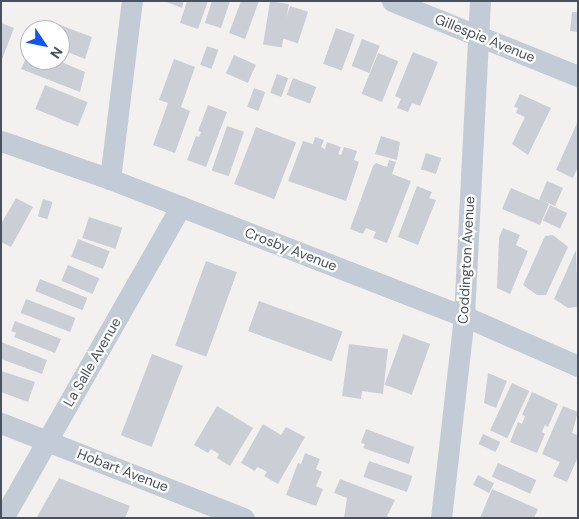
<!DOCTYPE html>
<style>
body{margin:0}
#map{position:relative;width:579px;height:519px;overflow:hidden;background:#f3f0f0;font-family:"DM Sans",sans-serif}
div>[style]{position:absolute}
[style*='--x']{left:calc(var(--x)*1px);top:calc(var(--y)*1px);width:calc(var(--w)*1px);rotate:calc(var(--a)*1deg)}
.building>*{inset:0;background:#ccced6;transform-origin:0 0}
.minor>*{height:21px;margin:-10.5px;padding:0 10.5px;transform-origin:10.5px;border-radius:10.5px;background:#c3cbd6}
span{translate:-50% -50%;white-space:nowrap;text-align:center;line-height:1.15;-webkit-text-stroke:4.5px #fff;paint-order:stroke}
.street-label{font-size:14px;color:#47515f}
.frame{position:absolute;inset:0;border:2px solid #47515f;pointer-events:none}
.north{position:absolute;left:20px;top:20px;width:50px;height:50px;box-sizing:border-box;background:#fff;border:1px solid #b5b9bf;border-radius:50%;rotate:124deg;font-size:14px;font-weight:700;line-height:20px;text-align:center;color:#47515f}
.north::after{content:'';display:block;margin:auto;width:18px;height:22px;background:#0d57f0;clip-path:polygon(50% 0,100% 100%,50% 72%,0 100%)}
</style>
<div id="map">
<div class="building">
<i style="clip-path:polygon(164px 1px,184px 1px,182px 8px)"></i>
<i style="clip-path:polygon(187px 1px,208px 1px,198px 29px,180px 23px)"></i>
<i style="clip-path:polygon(212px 1px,230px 1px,221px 28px,205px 23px)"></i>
<i style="clip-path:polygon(241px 1px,259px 1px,245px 39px,229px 33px)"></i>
<i style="left:270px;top:1px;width:19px;height:44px;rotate:9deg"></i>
<i style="left:290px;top:6px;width:19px;height:33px;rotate:18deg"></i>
<i style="clip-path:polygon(572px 12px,578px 12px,578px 32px,570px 31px)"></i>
<i style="clip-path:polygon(52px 22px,92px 37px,85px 59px,60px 49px,60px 30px,49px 30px)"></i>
<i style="clip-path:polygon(1px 23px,14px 28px,1px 62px)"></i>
<i style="left:336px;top:28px;width:20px;height:38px;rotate:20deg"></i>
<i style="left:362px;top:39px;width:19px;height:29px;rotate:21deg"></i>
<i style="left:207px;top:46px;width:12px;height:20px;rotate:20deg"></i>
<i style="clip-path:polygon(413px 52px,438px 62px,420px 106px,412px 103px,408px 112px,397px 108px,401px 99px,395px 96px)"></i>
<i style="left:378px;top:53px;width:22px;height:44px;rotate:22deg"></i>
<i style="left:234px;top:55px;width:24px;height:20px;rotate:24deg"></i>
<i style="clip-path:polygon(27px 56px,30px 60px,57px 60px,85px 72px,80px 92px,21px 69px)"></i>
<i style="clip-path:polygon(174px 59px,195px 67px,181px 107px,190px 111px,175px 153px,153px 145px,168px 103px,159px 100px)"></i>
<i style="left:277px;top:74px;width:12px;height:20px;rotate:20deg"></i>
<i style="left:293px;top:78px;width:25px;height:18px;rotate:21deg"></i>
<i style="left:45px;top:85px;width:46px;height:26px;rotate:22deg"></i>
<i style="left:254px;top:88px;width:12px;height:20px;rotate:20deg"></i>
<i style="clip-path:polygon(520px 94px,551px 108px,528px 155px,512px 144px,525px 117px,516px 113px,518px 108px,514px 107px)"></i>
<i style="clip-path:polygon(208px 105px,227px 112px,206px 167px,187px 160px,196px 136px,199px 137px,201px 132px,198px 131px)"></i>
<i style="clip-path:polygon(578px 121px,578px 167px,573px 178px,556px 170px)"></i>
<i style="left:227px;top:126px;width:18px;height:47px;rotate:19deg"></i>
<i style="left:256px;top:127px;width:43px;height:61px;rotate:21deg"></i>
<i style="clip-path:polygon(381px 136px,400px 142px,397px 160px,375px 154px)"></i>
<i style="clip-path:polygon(315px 137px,324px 140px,321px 147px,325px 149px,327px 142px,341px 147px,338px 154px,341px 155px,344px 147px,357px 151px,354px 160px,359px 162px,346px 201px,288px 181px,303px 141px,313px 144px)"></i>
<i style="left:426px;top:153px;width:16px;height:17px;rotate:18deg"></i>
<i style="clip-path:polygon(389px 160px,396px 162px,392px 174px,411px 181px,387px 243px,373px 238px,376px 232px,366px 228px,363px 234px,350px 229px,373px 166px,376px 163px,387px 167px)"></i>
<i style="clip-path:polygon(547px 181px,563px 188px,555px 206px,542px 200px,549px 204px,540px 225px,502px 209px,511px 188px,539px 200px)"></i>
<i style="clip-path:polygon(417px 186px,432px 192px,429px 198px,436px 200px,418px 245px,398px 237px)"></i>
<i style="clip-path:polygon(16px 198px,33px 207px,11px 247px,1px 242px,1px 224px)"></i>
<i style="left:43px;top:199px;width:10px;height:18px;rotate:17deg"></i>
<i style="left:550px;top:205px;width:19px;height:17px;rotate:25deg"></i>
<i style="left:89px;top:217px;width:35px;height:22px;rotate:18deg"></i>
<i style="clip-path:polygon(503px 228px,520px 235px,516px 245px,528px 251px,510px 294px,497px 288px,499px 238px)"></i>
<i style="clip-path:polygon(553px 235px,568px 247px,546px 295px,537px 295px,523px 285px,545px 236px)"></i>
<i style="left:78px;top:239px;width:34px;height:19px;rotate:21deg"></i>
<i style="clip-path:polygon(576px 250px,578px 307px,568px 308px,554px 299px)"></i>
<i style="left:206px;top:261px;width:33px;height:90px;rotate:20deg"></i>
<i style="left:68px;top:265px;width:34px;height:17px;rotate:23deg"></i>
<i style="left:40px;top:279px;width:51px;height:13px;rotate:22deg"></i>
<i style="left:26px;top:299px;width:53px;height:15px;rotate:21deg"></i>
<i style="left:259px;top:301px;width:89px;height:32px;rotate:20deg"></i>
<i style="clip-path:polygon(15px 321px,61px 339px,55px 353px,14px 337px,16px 333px,11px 331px)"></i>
<i style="left:403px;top:334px;width:29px;height:54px;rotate:20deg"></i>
<i style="clip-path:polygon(1px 342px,47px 360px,42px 374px,1px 359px)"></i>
<i style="clip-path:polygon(349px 344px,388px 349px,383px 394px,362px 391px,361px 399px,342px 396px)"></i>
<i style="left:152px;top:354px;width:33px;height:87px;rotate:21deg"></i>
<i style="clip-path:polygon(1px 371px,35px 382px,28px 402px,1px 392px)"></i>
<i style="clip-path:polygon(488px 373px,507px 381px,496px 408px,484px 403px)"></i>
<i style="left:512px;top:383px;width:19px;height:52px;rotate:25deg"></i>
<i style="clip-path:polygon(532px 392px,558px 404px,548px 427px,545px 425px,542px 432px,545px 434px,537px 453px,510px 442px,518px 422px,522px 424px,525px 416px,522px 415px)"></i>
<i style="clip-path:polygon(217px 406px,253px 428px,230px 466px,217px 458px,219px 454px,211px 449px,208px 453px,194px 445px)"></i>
<i style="clip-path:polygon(563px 406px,578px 412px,572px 433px,578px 435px,578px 457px,567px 482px,553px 476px,560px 462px,542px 454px)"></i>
<i style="clip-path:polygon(263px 424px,281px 435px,286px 427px,305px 437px,278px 484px,264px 476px,267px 472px,262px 469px,257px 467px,255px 471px,241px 463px)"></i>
<i style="clip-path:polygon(366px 429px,414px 447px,409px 464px,363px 448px,365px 444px,361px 443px)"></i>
<i style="left:483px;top:434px;width:19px;height:11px;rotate:25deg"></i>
<i style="clip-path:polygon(305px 453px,320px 459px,316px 469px,322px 472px,316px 486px,323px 489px,316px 506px,286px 495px,298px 463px,301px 464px)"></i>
<i style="left:369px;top:461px;width:46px;height:17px;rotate:19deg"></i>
<i style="left:498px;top:463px;width:42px;height:15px;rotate:24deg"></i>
<i style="left:478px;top:475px;width:18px;height:11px;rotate:27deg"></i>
<i style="clip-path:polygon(59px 478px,130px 506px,125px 518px,37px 517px)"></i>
<i style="clip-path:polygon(340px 479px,395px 500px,387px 516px,391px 518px,344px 518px,347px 498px,334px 493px)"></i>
<i style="clip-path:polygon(492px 489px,538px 509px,534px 518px,480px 518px)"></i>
</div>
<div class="minor">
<i style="--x:392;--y:1;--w:201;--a:22"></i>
<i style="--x:1;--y:141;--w:115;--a:19.2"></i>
<i style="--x:110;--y:179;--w:380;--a:21.2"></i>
<i style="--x:464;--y:316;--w:124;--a:23.7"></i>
<i style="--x:110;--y:179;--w:179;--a:-83"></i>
<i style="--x:1;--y:423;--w:261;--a:21.4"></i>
<i style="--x:3;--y:518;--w:359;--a:-60.3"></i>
<i style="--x:441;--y:518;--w:203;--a:-83.5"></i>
<i style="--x:464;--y:316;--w:315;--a:-87.1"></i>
</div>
<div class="street-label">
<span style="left:485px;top:38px;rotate:22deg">Gillespie Avenue</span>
<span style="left:291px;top:249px;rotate:21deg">Crosby Avenue</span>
<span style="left:466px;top:260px;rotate:-87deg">Coddington Avenue</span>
<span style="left:92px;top:362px;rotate:-60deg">La Salle Avenue</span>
<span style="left:123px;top:470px;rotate:21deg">Hobart Avenue</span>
</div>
<div class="frame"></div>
<div class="north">N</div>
</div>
